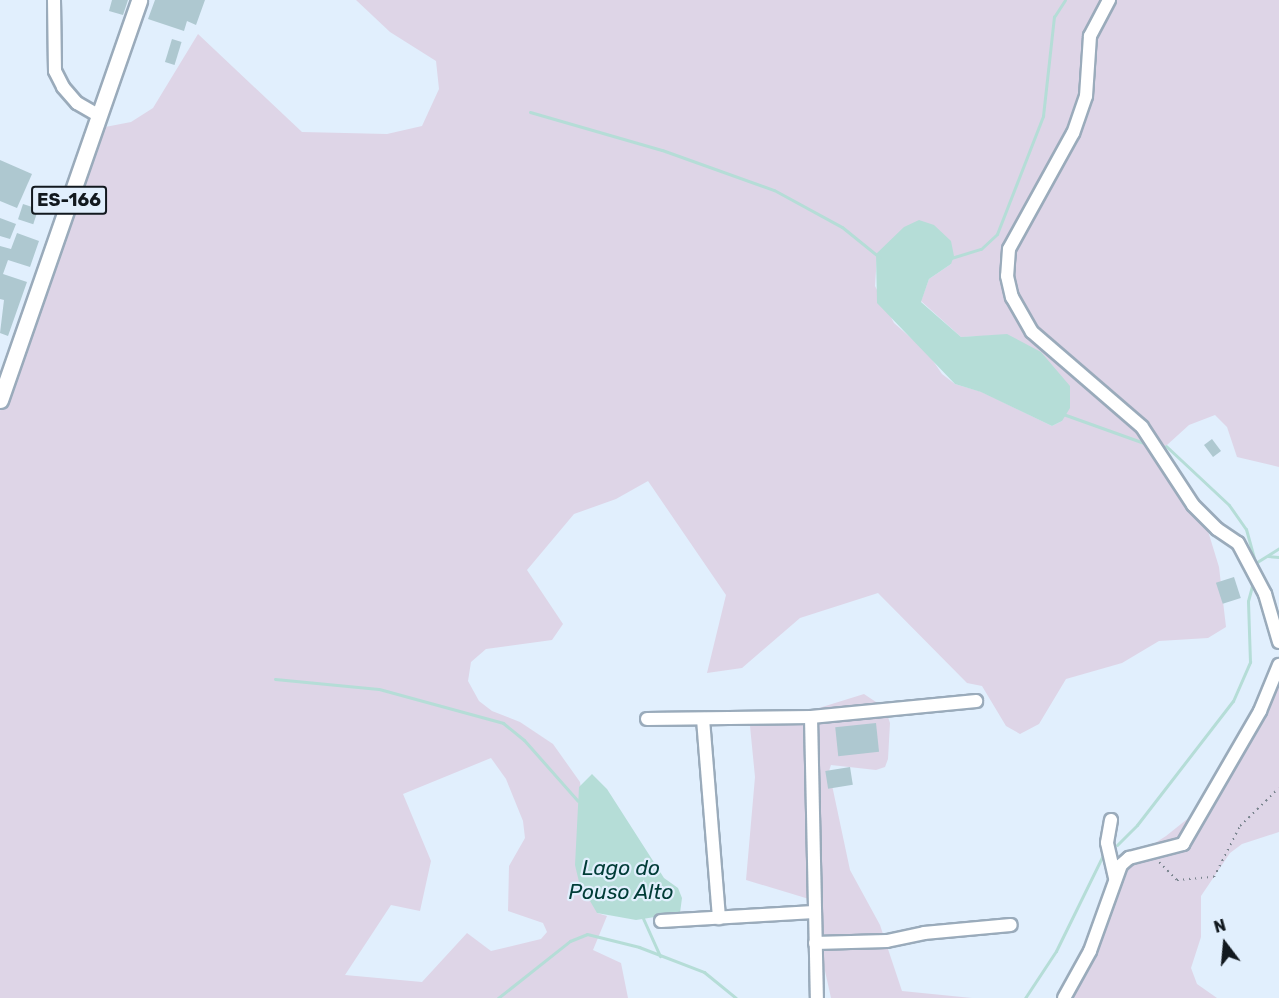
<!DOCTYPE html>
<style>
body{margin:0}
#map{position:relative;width:1279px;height:998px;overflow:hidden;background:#e1effd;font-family:Rubik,sans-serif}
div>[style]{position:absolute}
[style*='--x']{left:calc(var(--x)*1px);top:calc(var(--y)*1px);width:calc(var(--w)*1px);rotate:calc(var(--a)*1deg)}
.green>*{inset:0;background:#ded5e7}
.water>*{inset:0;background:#b5ddd7}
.stream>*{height:3px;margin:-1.5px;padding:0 1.5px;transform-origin:1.5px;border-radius:1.5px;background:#b5ddd7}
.building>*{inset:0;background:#aec8d0;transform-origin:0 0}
.path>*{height:2px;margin-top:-1px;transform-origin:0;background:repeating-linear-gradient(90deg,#79848e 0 1.5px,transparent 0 6px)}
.roads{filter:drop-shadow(2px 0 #9aabbb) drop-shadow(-2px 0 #9aabbb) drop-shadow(0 2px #9aabbb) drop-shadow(0 -2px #9aabbb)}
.minor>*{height:12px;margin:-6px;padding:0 6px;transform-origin:6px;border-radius:6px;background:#fff}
.major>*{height:15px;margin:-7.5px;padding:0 7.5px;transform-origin:7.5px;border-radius:7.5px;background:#fff}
span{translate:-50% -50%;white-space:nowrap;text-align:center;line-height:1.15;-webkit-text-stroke:4.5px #e1effd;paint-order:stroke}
.shield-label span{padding:2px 4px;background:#e1effd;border:2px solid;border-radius:4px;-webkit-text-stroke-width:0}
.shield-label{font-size:18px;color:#12191f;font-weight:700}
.water-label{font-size:21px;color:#003c37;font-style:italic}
.north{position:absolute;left:1195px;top:914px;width:60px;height:60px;-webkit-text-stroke:4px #e1effd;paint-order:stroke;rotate:344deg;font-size:16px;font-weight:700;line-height:24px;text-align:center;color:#12191f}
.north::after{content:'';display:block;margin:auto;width:21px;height:27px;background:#12191f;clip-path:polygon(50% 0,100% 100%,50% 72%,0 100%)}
</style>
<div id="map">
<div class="green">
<i style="clip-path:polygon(evenodd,356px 0,1279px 0,1279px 467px,1237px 457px,1227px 427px,1215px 415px,1189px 425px,1167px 445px,1151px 452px,1208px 531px,1219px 567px,1226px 627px,1208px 638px,1159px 641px,1122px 663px,1066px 679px,1039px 724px,1020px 734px,1006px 726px,982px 686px,967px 683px,878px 593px,800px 618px,742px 668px,707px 673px,726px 595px,648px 481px,616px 499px,574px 514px,527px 570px,563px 624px,552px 640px,486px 649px,471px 662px,468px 681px,479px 701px,492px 711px,520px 722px,553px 744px,580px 782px,597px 913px,607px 916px,593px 950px,621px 963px,628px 998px,0 998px,0 411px,100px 128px,131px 122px,153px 108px,198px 34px,302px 132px,387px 134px,422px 126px,439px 89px,436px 61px,390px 32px,356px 0,877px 255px,951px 264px,929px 279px,921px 301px,961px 337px,1007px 335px,1062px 421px,1052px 426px,982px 392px,955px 384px,942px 374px,927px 352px,894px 323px,875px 286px,877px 255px,356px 0,491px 758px,506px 779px,523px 821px,525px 838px,509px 866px,508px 911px,543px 923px,547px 932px,541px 939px,491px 951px,467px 933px,422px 982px,345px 975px,391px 905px,420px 911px,431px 861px,403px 794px,491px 758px)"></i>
<i style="clip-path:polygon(1279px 683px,1279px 832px,1242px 844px,1230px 853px,1201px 896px,1201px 937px,1191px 968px,1197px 984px,1217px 998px,1057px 998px,1118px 879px,1121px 865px,1166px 836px,1206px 804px,1222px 763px)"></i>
<i style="clip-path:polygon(864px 694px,885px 708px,890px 723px,888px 759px,885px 767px,876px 770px,831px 765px,829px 771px,850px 870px,880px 925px,902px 991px,972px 998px,831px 998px,809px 899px,746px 880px,755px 777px,750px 726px,797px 721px,819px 708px)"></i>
</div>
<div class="water">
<i style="clip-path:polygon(919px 220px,934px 225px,951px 241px,954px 256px,951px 264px,929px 279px,921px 302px,961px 337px,1007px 334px,1041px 352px,1070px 386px,1070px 408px,1062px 421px,1052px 426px,981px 392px,955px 384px,877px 303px,876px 254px,904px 227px)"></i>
<i style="clip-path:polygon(592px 774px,607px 789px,664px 878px,678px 888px,682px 898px,680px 913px,636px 920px,597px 913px,579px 882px,575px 865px,579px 787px)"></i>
</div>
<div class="stream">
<i style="--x:530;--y:112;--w:137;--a:16.1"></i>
<i style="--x:662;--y:150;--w:119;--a:19.7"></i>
<i style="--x:774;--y:190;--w:77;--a:28.6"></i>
<i style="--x:842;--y:227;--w:48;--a:39"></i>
<i style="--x:951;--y:258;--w:31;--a:-17"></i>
<i style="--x:981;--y:249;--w:22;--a:-43"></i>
<i style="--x:997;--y:234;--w:127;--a:-68.7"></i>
<i style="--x:1043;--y:116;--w:100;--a:-83.7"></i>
<i style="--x:1054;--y:17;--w:20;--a:-57"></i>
<i style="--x:1063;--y:414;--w:89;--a:19.7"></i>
<i style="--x:1166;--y:446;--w:86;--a:43.1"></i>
<i style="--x:1229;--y:505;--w:29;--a:55"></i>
<i style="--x:1246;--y:529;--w:41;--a:74.6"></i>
<i style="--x:1268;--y:556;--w:11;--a:5"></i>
<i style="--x:1257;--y:562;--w:26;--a:-32"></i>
<i style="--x:275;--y:679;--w:104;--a:5.5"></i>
<i style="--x:379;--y:689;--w:129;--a:15.3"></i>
<i style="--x:503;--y:723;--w:27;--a:39"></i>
<i style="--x:524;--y:740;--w:81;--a:48.5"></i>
<i style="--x:1117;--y:845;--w:28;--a:-45"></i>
<i style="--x:1137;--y:825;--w:157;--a:-52.3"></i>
<i style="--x:1233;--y:701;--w:43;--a:-66.4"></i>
<i style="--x:1250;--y:662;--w:61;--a:-91.9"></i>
<i style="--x:1248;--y:601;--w:20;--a:-75"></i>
<i style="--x:642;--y:916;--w:44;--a:65.8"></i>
<i style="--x:498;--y:998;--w:92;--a:-38.4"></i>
<i style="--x:570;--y:941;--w:18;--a:-22"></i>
<i style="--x:587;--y:934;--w:54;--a:14"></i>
<i style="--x:639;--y:947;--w:70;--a:21"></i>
<i style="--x:704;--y:972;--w:41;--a:39.1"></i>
<i style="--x:1025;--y:998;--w:56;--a:-56.6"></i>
<i style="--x:1056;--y:951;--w:109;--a:-63.9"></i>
</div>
<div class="building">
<i style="clip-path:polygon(112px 0,128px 0,123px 15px,109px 11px)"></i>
<i style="clip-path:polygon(155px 0,205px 0,196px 25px,187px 21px,184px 31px,148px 19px)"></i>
<i style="left:172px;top:39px;width:10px;height:24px;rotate:17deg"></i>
<i style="clip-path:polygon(0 160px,32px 174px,17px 208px,0 201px)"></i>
<i style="left:23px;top:204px;width:16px;height:16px;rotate:18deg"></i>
<i style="clip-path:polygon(0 218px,16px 224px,10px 239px,0 236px)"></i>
<i style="clip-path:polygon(17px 233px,39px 241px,30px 267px,8px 260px,3px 274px,27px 282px,8px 336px,0 333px,4px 300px,0 299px,0 246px,11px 249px)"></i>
<i style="left:1212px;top:439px;width:15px;height:10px;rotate:53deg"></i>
<i style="left:1234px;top:577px;width:22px;height:19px;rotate:72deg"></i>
<i style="left:876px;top:723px;width:29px;height:41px;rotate:84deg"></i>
<i style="left:850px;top:767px;width:18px;height:25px;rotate:81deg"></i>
</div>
<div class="path">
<i style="--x:1159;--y:862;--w:25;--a:45"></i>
<i style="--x:1177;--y:880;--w:37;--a:-5"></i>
<i style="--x:1214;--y:877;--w:57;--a:-63"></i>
<i style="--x:1240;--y:826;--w:54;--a:-44.3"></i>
</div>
<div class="roads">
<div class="minor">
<i style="--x:54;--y:0;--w:71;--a:89.2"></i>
<i style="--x:55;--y:71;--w:18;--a:63"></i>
<i style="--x:63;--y:87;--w:21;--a:49"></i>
<i style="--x:77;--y:103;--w:24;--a:30"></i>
<i style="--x:1109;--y:0;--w:41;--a:117.8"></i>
<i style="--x:1090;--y:36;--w:60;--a:93.8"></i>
<i style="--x:1086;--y:96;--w:39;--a:109"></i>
<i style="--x:1073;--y:133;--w:132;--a:118.9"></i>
<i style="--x:1009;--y:249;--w:27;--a:94"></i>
<i style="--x:1007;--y:276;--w:22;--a:77"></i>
<i style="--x:1012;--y:297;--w:40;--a:60.3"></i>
<i style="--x:1032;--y:332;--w:145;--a:40.8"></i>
<i style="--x:1142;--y:427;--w:93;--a:56.8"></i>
<i style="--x:1193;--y:505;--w:34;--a:45"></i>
<i style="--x:1217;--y:529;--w:25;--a:34"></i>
<i style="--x:1238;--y:543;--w:58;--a:62.1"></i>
<i style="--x:1265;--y:594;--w:50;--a:73.7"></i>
<i style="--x:811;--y:717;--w:281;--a:88.8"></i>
<i style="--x:647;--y:719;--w:164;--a:-0.7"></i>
<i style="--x:811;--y:717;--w:166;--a:-5.5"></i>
<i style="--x:703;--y:719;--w:200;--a:85.4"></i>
<i style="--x:1111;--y:820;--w:23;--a:100"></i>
<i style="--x:1107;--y:843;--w:37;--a:77"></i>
<i style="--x:661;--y:921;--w:153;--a:-3.4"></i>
<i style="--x:815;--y:943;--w:72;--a:-1.6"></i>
<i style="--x:887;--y:941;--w:38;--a:-12"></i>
<i style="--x:924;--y:933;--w:87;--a:-5.3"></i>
<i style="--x:1064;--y:998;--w:54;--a:-61"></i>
<i style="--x:1090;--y:951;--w:91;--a:-70.2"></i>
<i style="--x:1121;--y:865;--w:11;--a:-41"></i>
<i style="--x:1129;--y:858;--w:56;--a:-14.5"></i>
<i style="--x:1183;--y:844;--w:154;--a:-59.9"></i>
<i style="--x:1260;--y:711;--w:50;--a:-67.6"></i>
</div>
<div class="major">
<i style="--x:0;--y:400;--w:423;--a:-70.8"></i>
</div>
</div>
<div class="shield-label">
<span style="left:69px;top:200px">ES-166</span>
</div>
<div class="water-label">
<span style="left:621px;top:880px">Lago do<br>Pouso Alto</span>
</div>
<div class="north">N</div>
</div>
